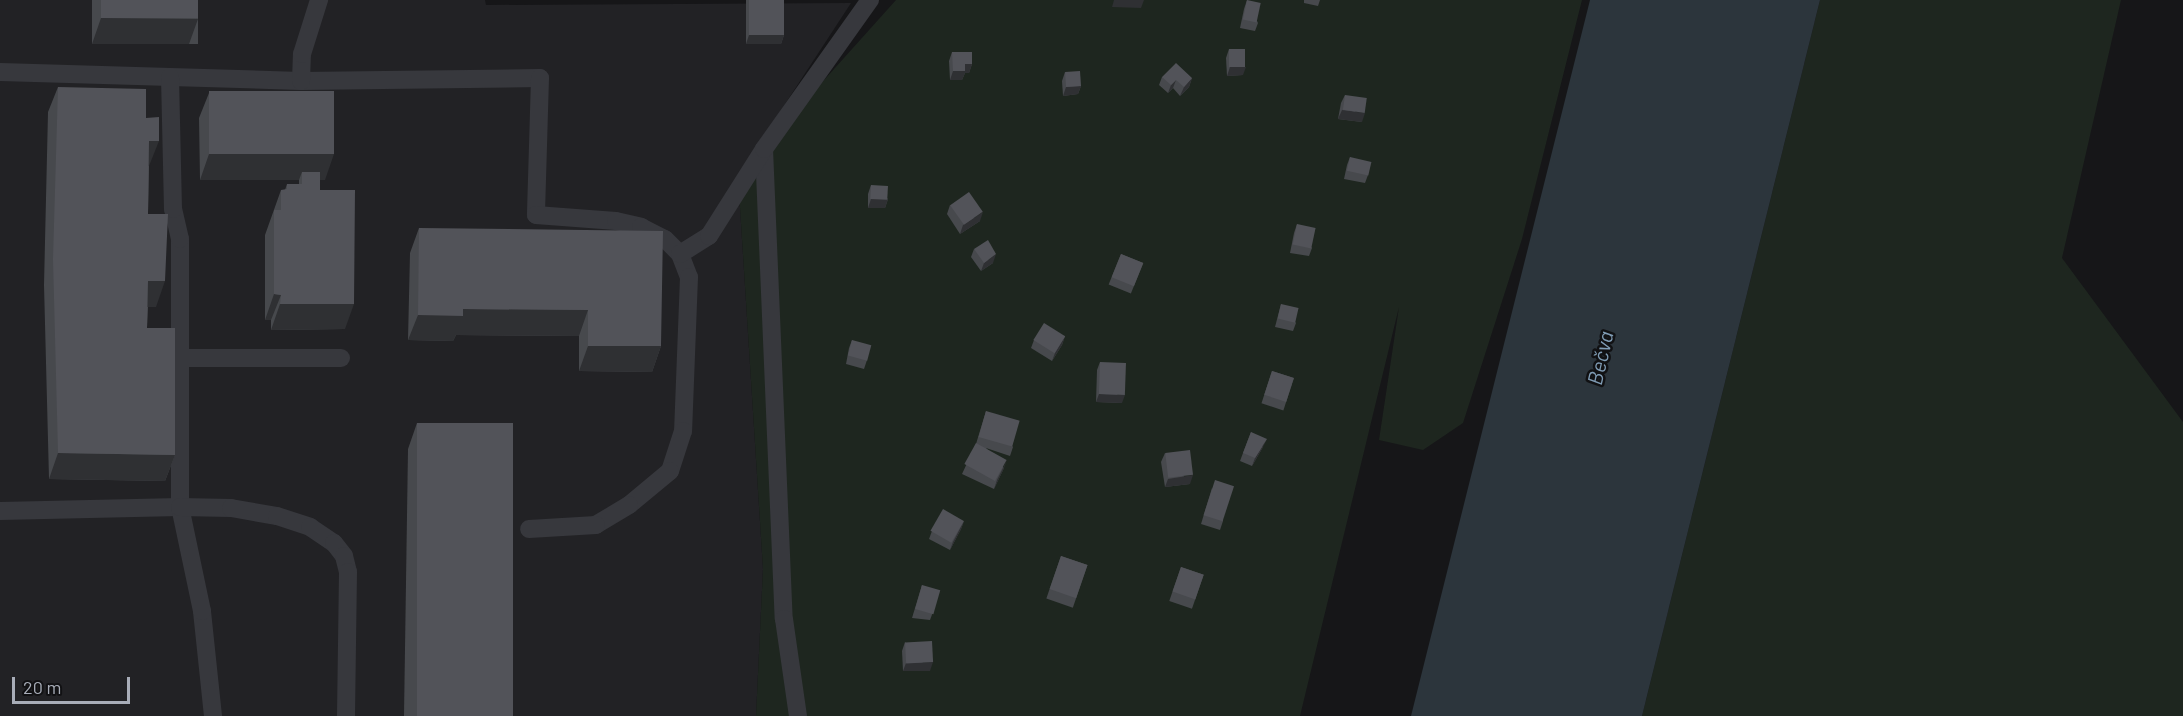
<!DOCTYPE html>
<meta charset="utf-8">
<style>
body{margin:0}
#map{position:relative;width:2183px;height:716px;overflow:hidden;background:#161618;font-family:Barlow,sans-serif}
div>[style]{position:absolute}
[style*='--x']{left:calc(var(--x)*1px);top:calc(var(--y)*1px);width:calc(var(--w)*1px);rotate:calc(var(--a)*1deg)}
.built>*{inset:0;background:#222225}
.green>*{inset:0;background:#1e261f}
.water>*{inset:0;background:#2c353c}
.lane>*{height:18px;margin:-9px;padding:0 9px;transform-origin:9px;border-radius:9px;background:#37383d}
.wall>*{inset:0;background:#47494d;transform-origin:0 0}
.shaded-wall>*{inset:0;background:#2f3033}
.building>*{inset:0;background:#525359;transform-origin:0 0}
span{translate:-50% -50%;white-space:nowrap;text-align:center;line-height:1.15;-webkit-text-stroke:5px #111113;paint-order:stroke}
.water-label{font-size:21px;color:#7f9bb3;font-style:italic}
.scale{position:absolute;left:12px;top:677px;width:118px;height:27px;box-sizing:border-box;border:3px solid #a8adb8;border-top:0;padding-left:8px;font-size:18px;line-height:21px;white-space:nowrap;color:#a8adb8;-webkit-text-stroke:4px #111113;paint-order:stroke}
</style>
<div id="map">
<div class="built">
<i style="clip-path:polygon(0 0,485px 0,486px 5px,851px 3px,738px 176px,763px 569px,756px 716px,0 716px)"></i>
</div>
<div class="green">
<i style="clip-path:polygon(896px 0,1582px 0,1522px 239px,1463px 423px,1423px 450px,1379px 440px,1399px 307px,1300px 716px,756px 716px,763px 569px,738px 176px)"></i>
<i style="clip-path:polygon(1820px 0,2121px 0,2062px 258px,2183px 422px,2183px 716px,1642px 716px)"></i>
</div>
<div class="water">
<i style="clip-path:polygon(1590px 0,1820px 0,1642px 716px,1411px 716px)"></i>
</div>
<div class="lane">
<i style="--x:0;--y:72;--w:301;--a:1.7"></i>
<i style="--x:301;--y:81;--w:239;--a:-0.7"></i>
<i style="--x:540;--y:78;--w:137;--a:91.7"></i>
<i style="--x:536;--y:215;--w:80;--a:4.3"></i>
<i style="--x:616;--y:221;--w:26;--a:13"></i>
<i style="--x:641;--y:227;--w:27;--a:27"></i>
<i style="--x:665;--y:239;--w:21;--a:45"></i>
<i style="--x:680;--y:254;--w:25;--a:69"></i>
<i style="--x:689;--y:277;--w:154;--a:92.2"></i>
<i style="--x:683;--y:431;--w:42;--a:108"></i>
<i style="--x:670;--y:471;--w:53;--a:140.3"></i>
<i style="--x:629;--y:505;--w:39;--a:149"></i>
<i style="--x:596;--y:525;--w:67;--a:176.6"></i>
<i style="--x:301;--y:81;--w:27;--a:-88"></i>
<i style="--x:302;--y:54;--w:57;--a:-72.5"></i>
<i style="--x:764;--y:149;--w:470;--a:87.6"></i>
<i style="--x:784;--y:619;--w:98;--a:81.8"></i>
<i style="--x:680;--y:254;--w:34;--a:-32"></i>
<i style="--x:709;--y:236;--w:103;--a:-57.7"></i>
<i style="--x:764;--y:149;--w:183;--a:-54.6"></i>
<i style="--x:180;--y:358;--w:161;--a:0"></i>
<i style="--x:0;--y:511;--w:180;--a:-1.3"></i>
<i style="--x:180;--y:507;--w:268;--a:-90"></i>
<i style="--x:180;--y:239;--w:31;--a:-103"></i>
<i style="--x:173;--y:209;--w:132;--a:-91.3"></i>
<i style="--x:213;--y:716;--w:106;--a:-96"></i>
<i style="--x:202;--y:611;--w:106;--a:-101.9"></i>
<i style="--x:180;--y:507;--w:51;--a:1.1"></i>
<i style="--x:231;--y:508;--w:47;--a:9.9"></i>
<i style="--x:277;--y:516;--w:35;--a:18"></i>
<i style="--x:310;--y:527;--w:29;--a:34"></i>
<i style="--x:334;--y:543;--w:16;--a:52"></i>
<i style="--x:344;--y:556;--w:16;--a:76"></i>
<i style="--x:348;--y:572;--w:144;--a:90.8"></i>
</div>
<div class="wall">
<i style="left:92px;top:0;width:106px;height:44px"></i>
<i style="clip-path:polygon(746px 0,784px 0,784px 35px,781px 44px,746px 44px)"></i>
<i style="clip-path:polygon(1247px 0,1258px 23px,1255px 31px,1240px 28px,1244px 9px)"></i>
<i style="clip-path:polygon(1304px 0,1320px 0,1318px 6px,1304px 3px)"></i>
<i style="clip-path:polygon(1229px 49px,1243px 75px,1227px 76px,1226px 58px)"></i>
<i style="clip-path:polygon(952px 52px,972px 64px,969px 73px,965px 73px,962px 80px,950px 80px,949px 61px)"></i>
<i style="clip-path:polygon(1065px 72px,1081px 86px,1078px 94px,1063px 96px,1062px 81px)"></i>
<i style="clip-path:polygon(1162px 77px,1192px 78px,1189px 87px,1180px 96px,1173px 88px,1168px 93px,1159px 85px)"></i>
<i style="clip-path:polygon(58px 87px,149px 166px,148px 214px,156px 307px,148px 307px,147px 328px,175px 455px,165px 481px,49px 479px,44px 285px,48px 112px)"></i>
<i style="clip-path:polygon(209px 93px,325px 180px,320px 180px,320px 190px,345px 329px,271px 330px,271px 320px,265px 320px,265px 235px,281px 190px,285px 190px,287px 184px,299px 184px,299px 180px,200px 180px,199px 118px)"></i>
<i style="clip-path:polygon(1345px 95px,1362px 122px,1338px 119px,1341px 103px)"></i>
<i style="clip-path:polygon(1350px 157px,1368px 175px,1365px 183px,1344px 179px,1347px 165px)"></i>
<i style="clip-path:polygon(871px 185px,888px 199px,885px 208px,868px 208px,868px 194px)"></i>
<i style="clip-path:polygon(950px 205px,980px 221px,960px 234px,947px 214px)"></i>
<i style="clip-path:polygon(1297px 224px,1312px 248px,1309px 256px,1290px 253px,1294px 233px)"></i>
<i style="clip-path:polygon(419px 228px,661px 346px,652px 372px,579px 371px,579px 336px,456px 335px,453px 341px,408px 340px,410px 253px)"></i>
<i style="clip-path:polygon(974px 249px,993px 263px,981px 271px,971px 257px)"></i>
<i style="left:1121px;top:254px;width:24px;height:33px;rotate:22deg"></i>
<i style="clip-path:polygon(1281px 304px,1296px 323px,1293px 331px,1275px 327px)"></i>
<i style="clip-path:polygon(1065px 336px,1062px 345px,1052px 361px,1031px 348px,1034px 340px)"></i>
<i style="clip-path:polygon(852px 340px,867px 360px,864px 369px,846px 364px,849px 348px)"></i>
<i style="clip-path:polygon(1100px 362px,1122px 403px,1096px 402px,1097px 370px)"></i>
<i style="left:1272px;top:371px;width:23px;height:34px;rotate:18deg"></i>
<i style="clip-path:polygon(986px 411px,1013px 447px,1010px 456px,986px 448px,1004px 468px,994px 489px,962px 474px,976px 444px)"></i>
<i style="clip-path:polygon(417px 423px,509px 716px,404px 716px,408px 449px)"></i>
<i style="clip-path:polygon(1251px 432px,1263px 447px,1252px 466px,1240px 461px)"></i>
<i style="clip-path:polygon(1165px 453px,1190px 484px,1165px 487px,1161px 462px)"></i>
<i style="clip-path:polygon(1212px 488px,1223px 521px,1220px 530px,1201px 524px)"></i>
<i style="clip-path:polygon(964px 521px,961px 529px,950px 550px,929px 539px,932px 531px)"></i>
<i style="left:1061px;top:556px;width:28px;height:45px;rotate:19deg"></i>
<i style="left:1181px;top:567px;width:24px;height:36px;rotate:19deg"></i>
<i style="clip-path:polygon(922px 585px,933px 612px,930px 620px,912px 618px)"></i>
<i style="clip-path:polygon(905px 642px,930px 671px,903px 671px,902px 651px)"></i>
</div>
<div class="shaded-wall">
<i style="clip-path:polygon(1114px 0,1144px 0,1141px 8px,1112px 7px)"></i>
<i style="clip-path:polygon(101px 18px,198px 19px,189px 44px,92px 44px)"></i>
<i style="clip-path:polygon(749px 35px,784px 35px,781px 44px,746px 44px)"></i>
<i style="clip-path:polygon(965px 64px,972px 64px,969px 73px,965px 73px,962px 80px,950px 80px,953px 71px)"></i>
<i style="clip-path:polygon(1230px 67px,1246px 67px,1243px 75px,1227px 76px)"></i>
<i style="clip-path:polygon(1192px 78px,1189px 87px,1180px 96px,1184px 87px)"></i>
<i style="clip-path:polygon(1176px 80px,1173px 88px,1168px 93px,1171px 85px)"></i>
<i style="clip-path:polygon(1081px 86px,1078px 94px,1063px 96px,1066px 87px)"></i>
<i style="clip-path:polygon(1342px 110px,1365px 113px,1362px 122px,1338px 119px)"></i>
<i style="clip-path:polygon(149px 141px,159px 141px,149px 166px,140px 167px)"></i>
<i style="clip-path:polygon(209px 154px,334px 154px,325px 180px,302px 180px,302px 172px,299px 180px,200px 180px)"></i>
<i style="clip-path:polygon(871px 199px,888px 199px,885px 208px,868px 208px)"></i>
<i style="clip-path:polygon(983px 212px,980px 221px,960px 234px,963px 225px)"></i>
<i style="clip-path:polygon(996px 254px,993px 263px,981px 271px,984px 263px)"></i>
<i style="clip-path:polygon(148px 281px,165px 281px,156px 307px,138px 307px)"></i>
<i style="clip-path:polygon(274px 294px,281px 295px,271px 320px,265px 320px)"></i>
<i style="clip-path:polygon(280px 304px,354px 304px,345px 329px,271px 330px)"></i>
<i style="clip-path:polygon(463px 309px,588px 310px,579px 336px,456px 335px,453px 341px,408px 340px,418px 315px)"></i>
<i style="clip-path:polygon(1065px 336px,1062px 345px,1052px 361px,1055px 353px)"></i>
<i style="clip-path:polygon(588px 346px,661px 346px,652px 372px,579px 371px)"></i>
<i style="clip-path:polygon(1099px 394px,1125px 395px,1122px 403px,1096px 402px)"></i>
<i style="clip-path:polygon(1267px 439px,1263px 447px,1252px 466px,1255px 458px)"></i>
<i style="clip-path:polygon(58px 453px,175px 455px,165px 481px,49px 479px)"></i>
<i style="clip-path:polygon(1007px 460px,1004px 468px,994px 489px,997px 480px)"></i>
<i style="clip-path:polygon(1193px 475px,1190px 484px,1165px 487px,1168px 479px)"></i>
<i style="clip-path:polygon(964px 521px,961px 529px,950px 550px,953px 542px)"></i>
<i style="clip-path:polygon(933px 662px,930px 671px,903px 671px,906px 663px)"></i>
</div>
<div class="building">
<i style="left:101px;top:0;width:97px;height:18px"></i>
<i style="left:749px;top:0;width:35px;height:35px"></i>
<i style="left:1247px;top:0;width:14px;height:20px;rotate:12deg"></i>
<i style="left:1229px;top:49px;width:16px;height:18px"></i>
<i style="clip-path:polygon(952px 52px,972px 52px,972px 64px,965px 64px,965px 71px,953px 71px)"></i>
<i style="clip-path:polygon(1176px 63px,1192px 78px,1184px 87px,1176px 80px,1171px 85px,1162px 77px)"></i>
<i style="left:1080px;top:71px;width:15px;height:15px;rotate:86deg"></i>
<i style="clip-path:polygon(58px 87px,146px 89px,146px 118px,159px 117px,159px 141px,149px 141px,148px 214px,168px 214px,165px 281px,148px 281px,147px 328px,175px 328px,175px 455px,58px 453px,53px 259px)"></i>
<i style="left:334px;top:91px;width:63px;height:125px;rotate:90deg"></i>
<i style="left:1345px;top:95px;width:22px;height:15px;rotate:8deg"></i>
<i style="left:1350px;top:157px;width:22px;height:14px;rotate:13deg"></i>
<i style="clip-path:polygon(302px 172px,320px 172px,320px 190px,306px 190px,306px 184px,302px 184px)"></i>
<i style="clip-path:polygon(287px 184px,306px 184px,306px 190px,355px 190px,354px 304px,280px 304px,281px 295px,274px 294px,274px 210px,281px 210px,281px 190px,287px 189px)"></i>
<i style="left:871px;top:185px;width:17px;height:14px;rotate:3deg"></i>
<i style="left:969px;top:192px;width:24px;height:23px;rotate:55deg"></i>
<i style="left:1297px;top:224px;width:19px;height:21px;rotate:12deg"></i>
<i style="clip-path:polygon(419px 228px,663px 231px,661px 346px,588px 346px,588px 310px,463px 309px,463px 316px,418px 315px)"></i>
<i style="clip-path:polygon(988px 240px,996px 254px,984px 263px,974px 249px)"></i>
<i style="left:1121px;top:254px;width:24px;height:25px;rotate:22deg"></i>
<i style="left:1281px;top:304px;width:18px;height:15px;rotate:13deg"></i>
<i style="left:1044px;top:323px;width:25px;height:20px;rotate:32deg"></i>
<i style="left:852px;top:340px;width:20px;height:16px;rotate:15deg"></i>
<i style="left:1100px;top:362px;width:26px;height:32px;rotate:2deg"></i>
<i style="left:1272px;top:371px;width:23px;height:25px;rotate:18deg"></i>
<i style="left:986px;top:411px;width:35px;height:27px;rotate:16deg"></i>
<i style="left:417px;top:423px;width:96px;height:293px"></i>
<i style="clip-path:polygon(1251px 432px,1267px 439px,1255px 458px,1243px 453px)"></i>
<i style="left:976px;top:443px;width:35px;height:24px;rotate:29deg"></i>
<i style="left:1190px;top:450px;width:25px;height:25px;rotate:83deg"></i>
<i style="left:1215px;top:480px;width:20px;height:37px;rotate:18deg"></i>
<i style="left:943px;top:509px;width:24px;height:25px;rotate:30deg"></i>
<i style="left:1061px;top:556px;width:28px;height:35px;rotate:19deg"></i>
<i style="left:1181px;top:567px;width:24px;height:26px;rotate:19deg"></i>
<i style="left:922px;top:585px;width:19px;height:25px;rotate:16deg"></i>
<i style="left:932px;top:641px;width:21px;height:27px;rotate:87deg"></i>
</div>
<div class="water-label">
<span style="left:1600px;top:358px;rotate:-77deg">Bečva</span>
</div>
<div class="scale">20 m</div>
</div>
